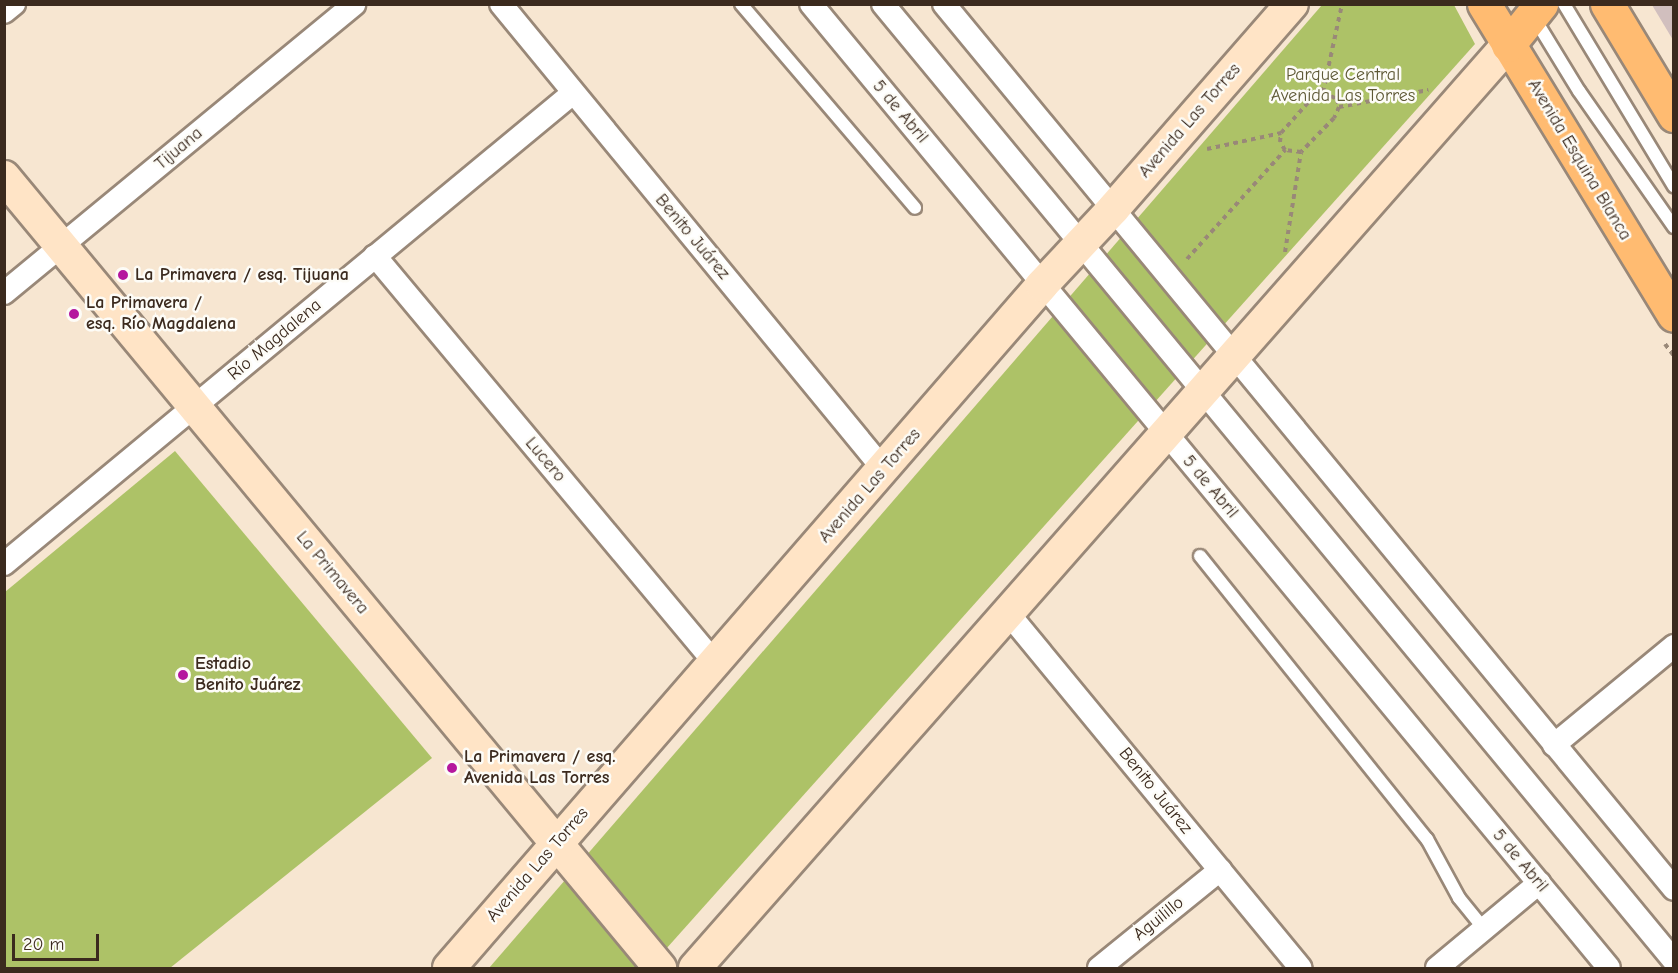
<!DOCTYPE html>
<meta charset="utf-8">
<style>
body{margin:0}
#map{position:relative;width:1678px;height:973px;overflow:hidden;background:#f7e6d1;font-family:"Comic Neue",sans-serif}
div>[style]{position:absolute}
[style*='--x']{left:calc(var(--x)*1px);top:calc(var(--y)*1px);width:calc(var(--w)*1px);rotate:calc(var(--a)*1deg)}
.industrial>*{inset:0;background:#d1bfbe}
.green>*{inset:0;background:#adc267}
.path>*{height:4px;margin-top:-2px;transform-origin:0;background:repeating-linear-gradient(90deg,#998878 0 4.5px,transparent 0 9px)}
.roads{filter:drop-shadow(2px 0 #998878) drop-shadow(-2px 0 #998878) drop-shadow(0 2px #998878) drop-shadow(0 -2px #998878)}
.lane>*{height:12px;margin:-6px;padding:0 6px;transform-origin:6px;border-radius:6px;background:#fff}
.street>*{height:22px;margin:-11px;padding:0 11px;transform-origin:11px;border-radius:11px;background:#fff}
.secondary>*{height:32px;margin:-16px;padding:0 16px;transform-origin:16px;border-radius:16px;background:#ffe4c6}
.primary>*{height:33px;margin:-16.5px;padding:0 16.5px;transform-origin:16.5px;border-radius:16.5px;background:#ffbb71}
.dots>*{width:16px;height:16px;translate:-50% -50%;box-sizing:border-box;border:3px solid #fdfcf7;border-radius:50%}
span{translate:-50% -50%;white-space:nowrap;text-align:center;line-height:1.15;-webkit-text-stroke:5px #fdfcf7;paint-order:stroke}
.park-label{font-size:18px;color:#5d5834}
.street-label{font-size:18px;color:#3b2a1e}
.poi-label{font-size:18px;color:#3b2a1e;font-weight:700}
.left{translate:0 -50%;text-align:left}
.frame{position:absolute;inset:0;border:6px solid #3b2a1e;pointer-events:none}
.scale{position:absolute;left:12px;top:934px;width:87px;height:27px;box-sizing:border-box;border:3px solid #3b2a1e;border-top:0;padding-left:8px;font-size:18px;line-height:21px;white-space:nowrap;color:#3b2a1e;-webkit-text-stroke:4px #fdfcf7;paint-order:stroke}
</style>
<div id="map">
<div class="industrial">
<i style="clip-path:polygon(1652px 5px,1673px 5px,1673px 40px)"></i>
</div>
<div class="green">
<i style="clip-path:polygon(1322px 5px,1454px 5px,1475px 44px,649px 968px,489px 968px)"></i>
<i style="clip-path:polygon(175px 451px,432px 758px,170px 968px,5px 968px,5px 592px)"></i>
</div>
<div class="path">
<i style="--x:1323;--y:92;--w:16;--a:27"></i>
<i style="--x:1337;--y:99;--w:8;--a:76"></i>
<i style="--x:1339;--y:107;--w:12;--a:114"></i>
<i style="--x:1334;--y:118;--w:47;--a:134.1"></i>
<i style="--x:1301;--y:152;--w:16;--a:-173"></i>
<i style="--x:1285;--y:150;--w:9;--a:-122"></i>
<i style="--x:1280;--y:142;--w:9;--a:-84"></i>
<i style="--x:1281;--y:133;--w:50;--a:-48.3"></i>
<i style="--x:1314;--y:96;--w:10;--a:-24"></i>
<i style="--x:1323;--y:92;--w:90;--a:-77.8"></i>
<i style="--x:1339;--y:107;--w:91;--a:-10.8"></i>
<i style="--x:1207;--y:149;--w:76;--a:-12.2"></i>
<i style="--x:1285;--y:252;--w:101;--a:-80.9"></i>
<i style="--x:1187;--y:259;--w:147;--a:-48"></i>
<i style="--x:1665;--y:344;--w:15;--a:53"></i>
</div>
<div class="roads">
<div class="lane">
<i style="--x:741;--y:4;--w:268;--a:49.5"></i>
<i style="--x:1564;--y:4;--w:213;--a:58.9"></i>
<i style="--x:1533;--y:16;--w:88;--a:58.5"></i>
<i style="--x:1579;--y:91;--w:166;--a:55.1"></i>
<i style="--x:1200;--y:556;--w:363;--a:51.3"></i>
<i style="--x:1427;--y:839;--w:67;--a:61.5"></i>
<i style="--x:1459;--y:898;--w:40;--a:51"></i>
</div>
<div class="street">
<i style="--x:501;--y:4;--w:603;--a:50.58"></i>
<i style="--x:811;--y:4;--w:1251;--a:50.38"></i>
<i style="--x:883;--y:4;--w:1242;--a:50.42"></i>
<i style="--x:944;--y:4;--w:1147;--a:50.48"></i>
<i style="--x:4;--y:12;--w:13;--a:-39"></i>
<i style="--x:375;--y:256;--w:530;--a:50.13"></i>
<i style="--x:4;--y:293;--w:454;--a:-39.5"></i>
<i style="--x:4;--y:564;--w:739;--a:-39.62"></i>
<i style="--x:1008;--y:613;--w:460;--a:50.5"></i>
<i style="--x:1554;--y:745;--w:156;--a:-39.5"></i>
<i style="--x:1099;--y:968;--w:156;--a:-39"></i>
<i style="--x:1437;--y:968;--w:133;--a:-39.8"></i>
</div>
<div class="secondary">
<i style="--x:4;--y:177;--w:1028;--a:50.33"></i>
<i style="--x:449;--y:968;--w:905;--a:-49.03"></i>
<i style="--x:1042;--y:285;--w:104;--a:-46.9"></i>
<i style="--x:1113;--y:209;--w:272;--a:-48.9"></i>
<i style="--x:695;--y:968;--w:1230;--a:-48.63"></i>
</div>
<div class="primary">
<i style="--x:1484;--y:4;--w:364;--a:58.6"></i>
<i style="--x:1607;--y:4;--w:130;--a:58.9"></i>
<i style="--x:1508;--y:45;--w:53;--a:-51.2"></i>
</div>
</div>
<div class="dots">
<i style="left:123px;top:275px;background:#b5179e"></i>
<i style="left:74px;top:314px;background:#b5179e"></i>
<i style="left:183px;top:675px;background:#b5179e"></i>
<i style="left:452px;top:768px;background:#b5179e"></i>
</div>
<div class="park-label">
<span style="left:1343px;top:86px">Parque Central<br>Avenida Las Torres</span>
</div>
<div class="street-label">
<span style="left:900px;top:112px;rotate:50deg">5 de Abril</span>
<span style="left:1190px;top:121px;rotate:-49deg">Avenida Las Torres</span>
<span style="left:179px;top:149px;rotate:-40deg">Tijuana</span>
<span style="left:1579px;top:160px;rotate:59deg">Avenida Esquina Blanca</span>
<span style="left:692px;top:237px;rotate:50deg">Benito Juárez</span>
<span style="left:275px;top:340px;rotate:-40deg">Río Magdalena</span>
<span style="left:545px;top:460px;rotate:50deg">Lucero</span>
<span style="left:870px;top:486px;rotate:-49deg">Avenida Las Torres</span>
<span style="left:1210px;top:487px;rotate:50deg">5 de Abril</span>
<span style="left:332px;top:573px;rotate:50deg">La Primavera</span>
<span style="left:1155px;top:791px;rotate:51deg">Benito Juárez</span>
<span style="left:1520px;top:861px;rotate:50deg">5 de Abril</span>
<span style="left:538px;top:865px;rotate:-49deg">Avenida Las Torres</span>
<span style="left:1159px;top:919px;rotate:-39deg">Aguilillo</span>
</div>
<div class="poi-label">
<span class="left" style="left:135px;top:275px">La Primavera / esq. Tijuana</span>
<span class="left" style="left:86px;top:314px">La Primavera /<br>esq. Río Magdalena</span>
<span class="left" style="left:195px;top:675px">Estadio<br>Benito Juárez</span>
<span class="left" style="left:464px;top:768px">La Primavera / esq.<br>Avenida Las Torres</span>
</div>
<div class="frame"></div>
<div class="scale">20 m</div>
</div>
